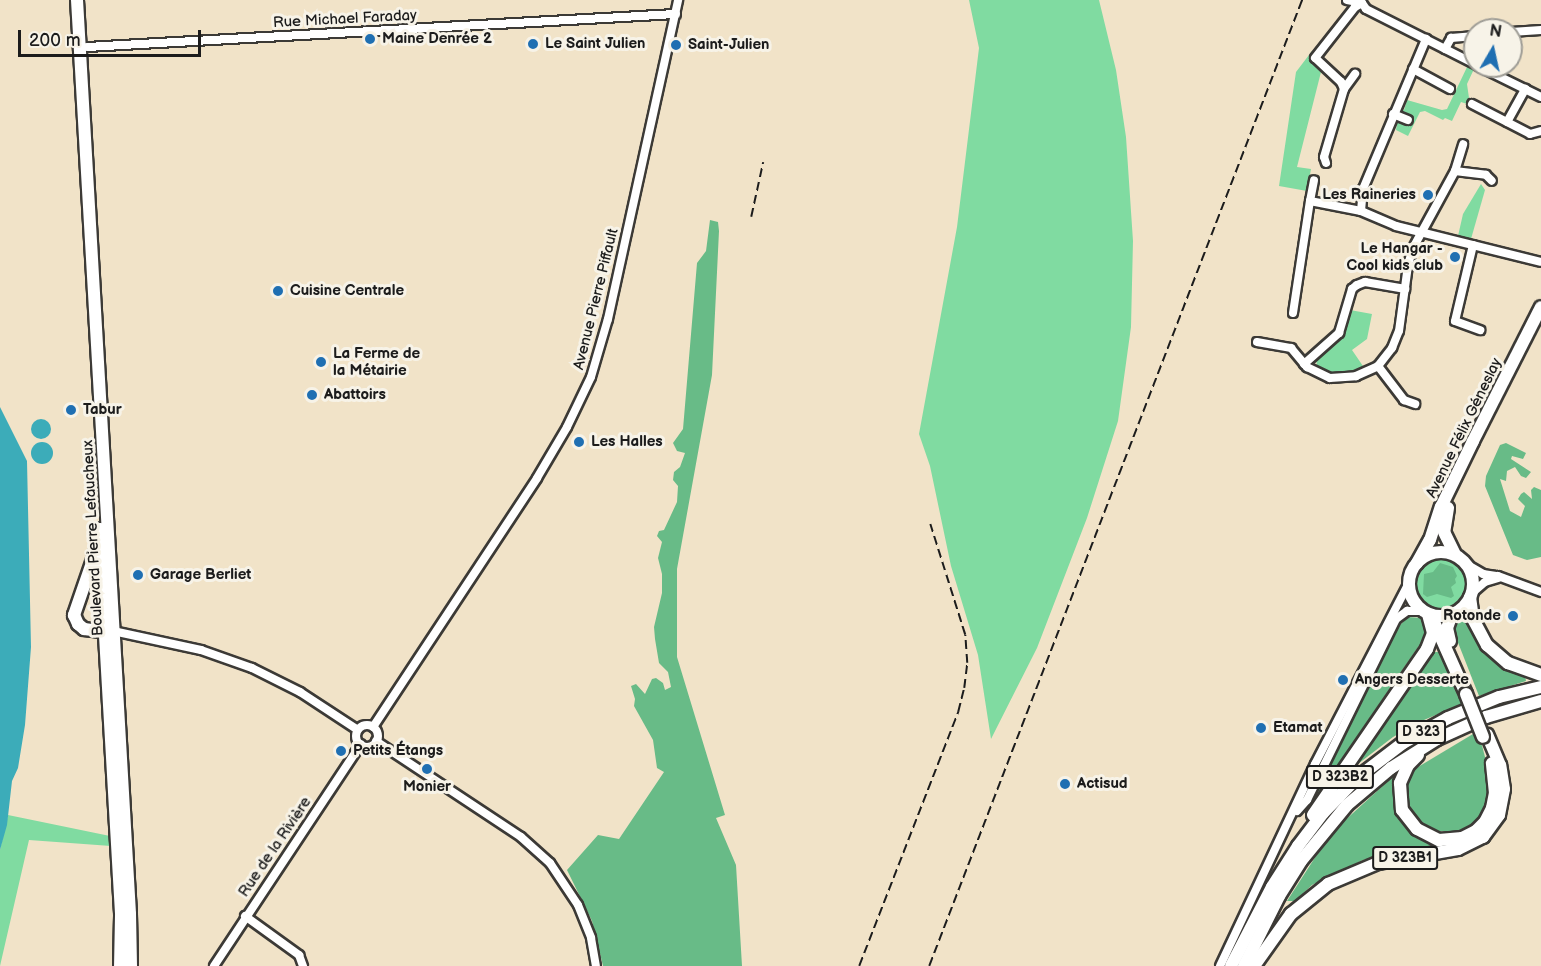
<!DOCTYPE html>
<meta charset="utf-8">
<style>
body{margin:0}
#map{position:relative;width:1541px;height:966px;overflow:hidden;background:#f1e3c8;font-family:"Balsamiq Sans",sans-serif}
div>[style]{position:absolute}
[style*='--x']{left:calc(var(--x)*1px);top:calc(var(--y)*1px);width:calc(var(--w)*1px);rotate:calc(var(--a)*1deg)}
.green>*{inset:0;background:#80dba1}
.round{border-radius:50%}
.forest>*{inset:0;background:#68bb87}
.water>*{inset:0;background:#3cacb9}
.roads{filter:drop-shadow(2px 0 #3c3a36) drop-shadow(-2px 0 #3c3a36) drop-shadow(0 2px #3c3a36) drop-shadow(0 -2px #3c3a36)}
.minor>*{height:8px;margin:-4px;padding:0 4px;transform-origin:4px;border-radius:4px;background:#fff}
.minor>.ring{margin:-4px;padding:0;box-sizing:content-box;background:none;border:8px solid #fff;border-radius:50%}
.primary>*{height:12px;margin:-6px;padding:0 6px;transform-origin:6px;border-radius:6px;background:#fff}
.primary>.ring{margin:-6px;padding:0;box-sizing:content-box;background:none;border:12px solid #fff;border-radius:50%}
.trunk>*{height:12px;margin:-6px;padding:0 6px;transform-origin:6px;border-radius:6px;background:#fff}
.rail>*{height:1.5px;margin-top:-0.75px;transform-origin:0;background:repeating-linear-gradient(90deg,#1c1c1c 0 9px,transparent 0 13.5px)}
.bridges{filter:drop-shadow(2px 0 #3c3a36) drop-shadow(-2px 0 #3c3a36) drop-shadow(0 2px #3c3a36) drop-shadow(0 -2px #3c3a36)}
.trunk-bridge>*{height:12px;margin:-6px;padding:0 6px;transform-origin:6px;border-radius:6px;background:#fff}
.dots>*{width:16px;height:16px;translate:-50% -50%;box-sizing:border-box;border:3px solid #f7f3e8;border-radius:50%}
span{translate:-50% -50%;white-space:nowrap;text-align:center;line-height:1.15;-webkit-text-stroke:6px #f7f3e8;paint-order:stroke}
.shield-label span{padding:2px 4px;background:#f7f3e8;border:2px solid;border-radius:4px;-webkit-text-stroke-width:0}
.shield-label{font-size:14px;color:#1c1c1c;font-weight:700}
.street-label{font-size:15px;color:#1c1c1c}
.poi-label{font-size:15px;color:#1c1c1c;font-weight:700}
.left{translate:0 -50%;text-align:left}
.right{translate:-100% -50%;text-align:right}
.north{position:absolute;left:1463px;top:18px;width:60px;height:60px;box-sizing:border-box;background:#f7f3e8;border:2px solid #9f9d96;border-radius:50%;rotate:9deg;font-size:16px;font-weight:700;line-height:24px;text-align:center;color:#1c1c1c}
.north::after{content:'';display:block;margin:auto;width:21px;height:27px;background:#1f6fb2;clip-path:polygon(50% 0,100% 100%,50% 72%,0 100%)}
.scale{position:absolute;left:18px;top:30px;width:183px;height:27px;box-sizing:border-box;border:3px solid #1c1c1c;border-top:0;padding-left:8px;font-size:18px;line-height:21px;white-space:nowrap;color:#1c1c1c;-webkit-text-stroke:4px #f7f3e8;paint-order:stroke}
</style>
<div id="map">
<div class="green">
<i style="clip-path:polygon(969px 0,1099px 0,1116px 70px,1126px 137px,1133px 241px,1131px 327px,1118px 421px,1087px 518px,1037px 648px,991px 739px,978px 655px,951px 566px,930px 466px,919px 434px,957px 227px,979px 48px)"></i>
<i style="clip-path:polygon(1312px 51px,1311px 60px,1321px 72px,1297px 167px,1311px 169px,1307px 191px,1279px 186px,1296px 72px)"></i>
<i style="clip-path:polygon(1468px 65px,1474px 69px,1467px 84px,1470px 105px,1461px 102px,1452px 121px,1445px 118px,1443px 120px,1425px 111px,1420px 112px,1408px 136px,1396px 130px,1399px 109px,1404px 110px,1407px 100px,1442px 110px,1447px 109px)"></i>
<i style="clip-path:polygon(1481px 184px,1485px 190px,1471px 239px,1458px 236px,1463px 214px)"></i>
<i style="clip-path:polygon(1350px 310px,1372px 314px,1367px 339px,1352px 350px,1365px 369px,1347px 374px,1330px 373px,1317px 366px,1316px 359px,1338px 340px)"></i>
<i class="round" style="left:1415px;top:558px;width:52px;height:52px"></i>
<i style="clip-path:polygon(8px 815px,110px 836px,111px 846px,29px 840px,0 966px,0 850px)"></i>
</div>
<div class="forest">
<i style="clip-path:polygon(710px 220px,718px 222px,719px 231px,712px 375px,677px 569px,677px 657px,725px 815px,716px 818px,736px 865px,742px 966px,603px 966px,592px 921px,567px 870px,598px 835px,619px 839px,664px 772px,657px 768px,653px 740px,634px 706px,635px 699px,631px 686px,636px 684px,645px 694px,652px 679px,656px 678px,663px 683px,665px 690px,671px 687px,668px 672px,659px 663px,655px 639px,654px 627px,662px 593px,662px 574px,658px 558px,662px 542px,657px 536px,659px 531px,664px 530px,677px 502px,678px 486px,673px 480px,674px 472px,680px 467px,685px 453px,677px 451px,673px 443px,683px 429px,697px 263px,706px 251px)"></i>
<i style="clip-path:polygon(1506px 443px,1526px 453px,1523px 459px,1512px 456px,1511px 459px,1531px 472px,1526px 478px,1521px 476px,1515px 467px,1507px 471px,1506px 481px,1500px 479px,1510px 511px,1521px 517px,1525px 506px,1518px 499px,1521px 494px,1524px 492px,1532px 499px,1531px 490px,1534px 487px,1541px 490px,1541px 557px,1527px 560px,1513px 555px,1485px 486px,1486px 476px,1500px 445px)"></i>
<i style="clip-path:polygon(1440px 563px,1453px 567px,1457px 576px,1455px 579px,1456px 583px,1451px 587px,1454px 596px,1451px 598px,1437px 594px,1427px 597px,1423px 594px,1424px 574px,1433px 572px)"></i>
<i style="clip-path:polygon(1408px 617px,1423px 618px,1427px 634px,1315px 798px,1397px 628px)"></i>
<i style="clip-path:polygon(1457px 620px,1470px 623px,1508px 668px,1525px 676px,1526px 681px,1479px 696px,1457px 640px,1455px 627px)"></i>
<i style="clip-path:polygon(1433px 652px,1443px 652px,1466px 702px,1424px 720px,1393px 737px,1354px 767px)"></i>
<i style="clip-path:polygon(1473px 734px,1479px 734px,1490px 776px,1490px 795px,1484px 814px,1474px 826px,1463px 831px,1433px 831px,1416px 820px,1409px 811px,1405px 792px,1408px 778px,1413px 770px)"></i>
<i style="clip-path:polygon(1397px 773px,1414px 833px,1433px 846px,1363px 860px,1312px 885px,1295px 901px,1287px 901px,1316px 856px,1342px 823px)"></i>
</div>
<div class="water">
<i style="clip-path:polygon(0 407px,27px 461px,31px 647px,25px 725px,18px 768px,12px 781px,7px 825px,0 850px)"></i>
<i class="round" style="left:31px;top:419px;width:20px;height:20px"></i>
<i class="round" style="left:31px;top:442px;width:22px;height:22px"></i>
</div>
<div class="roads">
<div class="minor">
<i style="--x:1347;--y:0;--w:15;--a:11"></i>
<i style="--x:1362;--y:3;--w:7;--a:56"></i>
<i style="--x:1366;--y:9;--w:122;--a:26.8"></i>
<i style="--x:1511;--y:32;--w:30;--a:-4"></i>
<i style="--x:87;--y:47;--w:590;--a:-3.21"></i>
<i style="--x:1445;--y:49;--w:13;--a:-61"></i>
<i style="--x:1451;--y:38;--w:24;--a:-5"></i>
<i style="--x:1478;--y:66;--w:70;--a:26.2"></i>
<i style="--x:1413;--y:69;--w:42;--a:28.4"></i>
<i style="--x:1344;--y:89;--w:19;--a:-54"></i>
<i style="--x:1472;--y:104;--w:65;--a:27.3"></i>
<i style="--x:1530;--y:134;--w:11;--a:-15"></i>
<i style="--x:1393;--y:114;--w:16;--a:22"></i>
<i style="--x:1507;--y:122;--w:38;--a:-61"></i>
<i style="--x:1326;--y:163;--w:6;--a:-108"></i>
<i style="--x:1324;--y:157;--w:71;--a:-73.6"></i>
<i style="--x:1344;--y:89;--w:8;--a:-113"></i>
<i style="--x:1341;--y:82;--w:35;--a:-137"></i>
<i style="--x:1315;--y:58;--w:65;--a:-51.9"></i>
<i style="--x:1355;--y:7;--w:8;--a:-30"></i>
<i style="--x:1455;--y:171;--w:28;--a:-73"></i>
<i style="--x:1310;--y:201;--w:21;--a:-79"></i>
<i style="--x:1361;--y:211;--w:22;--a:-85"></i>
<i style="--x:1363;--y:189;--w:163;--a:-67.2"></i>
<i style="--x:1473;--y:245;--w:78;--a:103.3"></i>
<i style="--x:1455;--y:321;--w:27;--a:20"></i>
<i style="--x:1293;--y:313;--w:113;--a:-81.4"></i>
<i style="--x:1310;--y:201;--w:52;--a:11.1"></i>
<i style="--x:1361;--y:211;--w:38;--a:23"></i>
<i style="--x:1396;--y:226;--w:149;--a:13.9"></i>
<i style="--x:1257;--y:342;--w:35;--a:10"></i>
<i style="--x:1291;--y:348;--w:25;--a:50"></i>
<i style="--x:1307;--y:367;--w:25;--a:26"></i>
<i style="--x:1330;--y:378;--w:26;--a:-4"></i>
<i style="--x:1356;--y:376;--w:24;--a:-24"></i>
<i style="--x:1378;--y:366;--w:23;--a:-52"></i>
<i style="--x:1392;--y:348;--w:18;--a:-68"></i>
<i style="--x:1399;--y:331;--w:67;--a:-82.2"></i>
<i style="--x:1408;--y:265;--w:18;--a:-74"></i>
<i style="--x:1413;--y:248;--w:88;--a:-61.4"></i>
<i style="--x:1455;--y:171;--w:31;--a:7"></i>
<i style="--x:1486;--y:175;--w:8;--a:45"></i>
<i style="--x:1304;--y:364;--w:47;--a:-41.5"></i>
<i style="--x:1339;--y:333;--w:46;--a:-73.5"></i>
<i style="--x:1352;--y:289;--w:6;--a:-39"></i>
<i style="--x:1357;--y:285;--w:9;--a:-21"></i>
<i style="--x:1365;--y:282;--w:41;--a:9.9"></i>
<i style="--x:1378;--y:366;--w:43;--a:52.6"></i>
<i style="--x:1404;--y:400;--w:12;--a:20"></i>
<i style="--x:1466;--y:564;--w:20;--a:30"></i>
<i style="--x:1483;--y:574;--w:15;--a:8"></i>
<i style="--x:1498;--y:576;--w:46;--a:20.4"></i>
<i style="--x:1471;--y:594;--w:18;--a:-41"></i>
<i style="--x:1485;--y:582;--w:14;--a:-17"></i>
<i style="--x:113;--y:631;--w:90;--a:12.2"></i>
<i style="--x:201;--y:650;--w:54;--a:19.4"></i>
<i style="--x:252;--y:668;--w:54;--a:26.6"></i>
<i style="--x:300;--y:692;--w:69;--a:33.2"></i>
<i class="ring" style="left:356px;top:725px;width:14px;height:14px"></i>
<i style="--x:373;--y:727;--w:298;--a:-56.6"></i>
<i style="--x:537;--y:478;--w:59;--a:-59.5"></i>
<i style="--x:567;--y:427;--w:55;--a:-64.4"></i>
<i style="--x:591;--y:377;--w:60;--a:-73.7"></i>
<i style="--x:608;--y:319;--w:327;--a:-77.6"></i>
<i style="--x:376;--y:741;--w:174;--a:33.5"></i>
<i style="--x:521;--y:837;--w:39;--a:42"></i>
<i style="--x:550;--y:863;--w:50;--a:56.3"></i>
<i style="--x:578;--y:905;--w:35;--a:68"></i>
<i style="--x:591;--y:938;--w:28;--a:80"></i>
<i style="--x:1297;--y:811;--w:15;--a:-48"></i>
<i style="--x:1307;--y:800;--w:202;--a:-63.8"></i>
<i style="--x:1396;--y:619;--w:14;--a:-36"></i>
<i style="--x:1407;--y:611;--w:16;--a:0"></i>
<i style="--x:245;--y:916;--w:67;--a:35.8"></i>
<i style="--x:299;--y:955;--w:12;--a:70"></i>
<i style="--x:214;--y:966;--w:266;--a:-56.5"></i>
<i style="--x:1220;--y:966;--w:223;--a:-64.8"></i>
<i style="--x:1315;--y:764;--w:204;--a:-62.6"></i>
</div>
<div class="primary">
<i style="--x:77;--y:0;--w:916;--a:86.68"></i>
<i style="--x:130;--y:914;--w:52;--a:88.9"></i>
<i style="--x:1448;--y:508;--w:24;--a:99"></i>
<i style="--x:1444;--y:532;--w:25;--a:64"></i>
<i style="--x:100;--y:529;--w:25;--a:101"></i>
<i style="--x:95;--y:554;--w:65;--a:109"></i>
<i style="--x:74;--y:615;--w:10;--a:66"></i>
<i style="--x:78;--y:624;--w:8;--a:40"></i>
<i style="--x:84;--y:629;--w:26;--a:7"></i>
<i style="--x:100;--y:549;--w:368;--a:86.7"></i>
<i style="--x:121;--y:916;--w:50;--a:91.1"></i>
<i class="ring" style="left:1409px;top:552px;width:52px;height:52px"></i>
<i style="--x:1417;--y:563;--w:26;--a:-61"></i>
<i style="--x:1430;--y:540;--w:35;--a:-72"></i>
<i style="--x:1441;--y:507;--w:73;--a:-64.1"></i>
<i style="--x:1473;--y:441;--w:150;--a:-63.1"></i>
</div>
<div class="trunk">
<i style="--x:1470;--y:597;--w:22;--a:82"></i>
<i style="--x:1473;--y:619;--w:30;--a:62"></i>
<i style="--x:1487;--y:645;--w:28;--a:41"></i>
<i style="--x:1508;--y:663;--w:35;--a:20"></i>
<i style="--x:1434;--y:622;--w:79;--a:66"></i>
<i style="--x:1450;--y:641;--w:13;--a:-103"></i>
<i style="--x:1447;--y:628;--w:15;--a:-70"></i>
<i style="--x:1418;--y:755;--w:14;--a:135"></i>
<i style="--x:1408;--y:765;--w:20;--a:114"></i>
<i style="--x:1400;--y:783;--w:27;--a:86"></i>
<i style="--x:1402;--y:810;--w:24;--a:52"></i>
<i style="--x:1417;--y:829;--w:25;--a:27"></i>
<i style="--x:1439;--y:840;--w:23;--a:-5"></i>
<i style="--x:1462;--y:838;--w:16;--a:-27"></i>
<i style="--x:1476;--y:831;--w:13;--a:-45"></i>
<i style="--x:1485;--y:822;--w:16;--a:-63"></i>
<i style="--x:1492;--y:808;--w:15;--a:-79"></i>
<i style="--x:1495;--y:793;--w:30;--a:-96"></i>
<i style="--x:1313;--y:815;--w:201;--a:-55.5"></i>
<i style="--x:1427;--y:649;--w:17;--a:-69"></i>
<i style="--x:1433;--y:633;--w:20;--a:-105"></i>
<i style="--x:1231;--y:966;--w:89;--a:-62.6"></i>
<i style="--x:1272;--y:887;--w:49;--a:-57.6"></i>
<i style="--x:1298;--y:846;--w:41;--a:-52.9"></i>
<i style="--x:1323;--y:813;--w:49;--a:-45.8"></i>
<i style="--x:1357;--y:778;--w:58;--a:-37.3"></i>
<i style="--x:1403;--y:743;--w:51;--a:-29.1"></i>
<i style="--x:1448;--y:718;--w:55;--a:-22.4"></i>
<i style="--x:1499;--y:697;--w:43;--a:-13.4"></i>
<i style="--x:1244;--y:966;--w:78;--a:-63.4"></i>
<i style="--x:1279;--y:896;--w:41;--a:-57.8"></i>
<i style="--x:1301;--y:861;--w:72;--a:-50.6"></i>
<i style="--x:1347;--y:805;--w:57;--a:-40.1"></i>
<i style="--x:1391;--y:768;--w:54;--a:-32.2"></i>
<i style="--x:1437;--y:739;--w:54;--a:-24.2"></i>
<i style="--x:1486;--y:717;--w:57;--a:-16.2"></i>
<i style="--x:1254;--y:966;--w:64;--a:-54.6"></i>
<i style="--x:1291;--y:914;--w:48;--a:-39"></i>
<i style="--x:1328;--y:884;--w:54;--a:-22.8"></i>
<i style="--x:1378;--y:863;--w:81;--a:-9.9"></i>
<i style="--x:1458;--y:849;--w:28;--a:-26"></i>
<i style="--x:1483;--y:837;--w:27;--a:-54"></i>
<i style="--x:1499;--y:815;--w:26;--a:-79"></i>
<i style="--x:1504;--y:789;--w:24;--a:-99"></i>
<i style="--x:1500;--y:765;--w:33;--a:-113"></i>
</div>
</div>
<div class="rail">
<i style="--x:751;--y:217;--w:56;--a:-77.7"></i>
<i style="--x:859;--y:966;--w:273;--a:-68.7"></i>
<i style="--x:958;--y:712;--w:25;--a:-76"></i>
<i style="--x:964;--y:688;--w:25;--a:-83"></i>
<i style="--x:967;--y:663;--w:28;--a:-94"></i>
<i style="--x:965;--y:635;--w:116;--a:-107.5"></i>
<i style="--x:929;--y:966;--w:1036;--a:-68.89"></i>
</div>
<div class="bridges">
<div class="trunk-bridge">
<i style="--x:1466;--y:694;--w:46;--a:68.4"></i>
</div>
</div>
<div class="dots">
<i style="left:370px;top:39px;background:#1f6fb2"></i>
<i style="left:533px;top:44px;background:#1f6fb2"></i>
<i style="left:676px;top:45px;background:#1f6fb2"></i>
<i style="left:1428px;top:195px;background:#1f6fb2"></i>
<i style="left:1455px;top:257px;background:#1f6fb2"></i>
<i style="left:278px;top:291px;background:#1f6fb2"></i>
<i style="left:321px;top:362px;background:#1f6fb2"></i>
<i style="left:312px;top:395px;background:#1f6fb2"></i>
<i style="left:71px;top:410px;background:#1f6fb2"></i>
<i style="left:579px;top:442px;background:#1f6fb2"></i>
<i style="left:138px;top:575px;background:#1f6fb2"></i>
<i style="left:1513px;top:616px;background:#1f6fb2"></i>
<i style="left:1343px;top:680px;background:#1f6fb2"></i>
<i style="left:1261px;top:728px;background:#1f6fb2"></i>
<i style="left:341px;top:751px;background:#1f6fb2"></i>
<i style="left:427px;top:769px;background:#1f6fb2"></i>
<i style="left:1065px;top:784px;background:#1f6fb2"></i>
</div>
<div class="shield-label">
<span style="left:1421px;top:732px">D 323</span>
<span style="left:1340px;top:777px">D 323B2</span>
<span style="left:1405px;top:858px">D 323B1</span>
</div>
<div class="street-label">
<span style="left:345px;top:19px;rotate:-3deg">Rue Michael Faraday</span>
<span style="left:596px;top:299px;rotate:-76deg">Avenue Pierre Piffault</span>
<span style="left:1464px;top:428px;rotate:-64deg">Avenue Félix Géneslay</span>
<span style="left:93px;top:538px;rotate:-93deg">Boulevard Pierre Lefaucheux</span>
<span style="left:275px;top:847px;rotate:-56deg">Rue de la Rivière</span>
</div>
<div class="poi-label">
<span class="left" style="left:382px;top:39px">Maine Denrée 2</span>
<span class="left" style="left:545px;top:44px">Le Saint Julien</span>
<span class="left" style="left:688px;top:45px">Saint-Julien</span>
<span class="right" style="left:1416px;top:195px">Les Raineries</span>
<span class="right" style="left:1443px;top:257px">Le Hangar -<br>Cool kids club</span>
<span class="left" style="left:290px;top:291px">Cuisine Centrale</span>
<span class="left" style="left:333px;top:362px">La Ferme de<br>la Métairie</span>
<span class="left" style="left:324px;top:395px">Abattoirs</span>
<span class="left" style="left:83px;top:410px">Tabur</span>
<span class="left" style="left:591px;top:442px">Les Halles</span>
<span class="left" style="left:150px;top:575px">Garage Berliet</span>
<span class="right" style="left:1501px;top:616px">Rotonde</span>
<span class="left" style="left:1355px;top:680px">Angers Desserte</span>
<span class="left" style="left:1273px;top:728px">Etamat</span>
<span class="left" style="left:353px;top:751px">Petits Étangs</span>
<span class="left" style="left:1077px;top:784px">Actisud</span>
<span style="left:427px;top:787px">Monier</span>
</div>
<div class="north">N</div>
<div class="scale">200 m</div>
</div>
